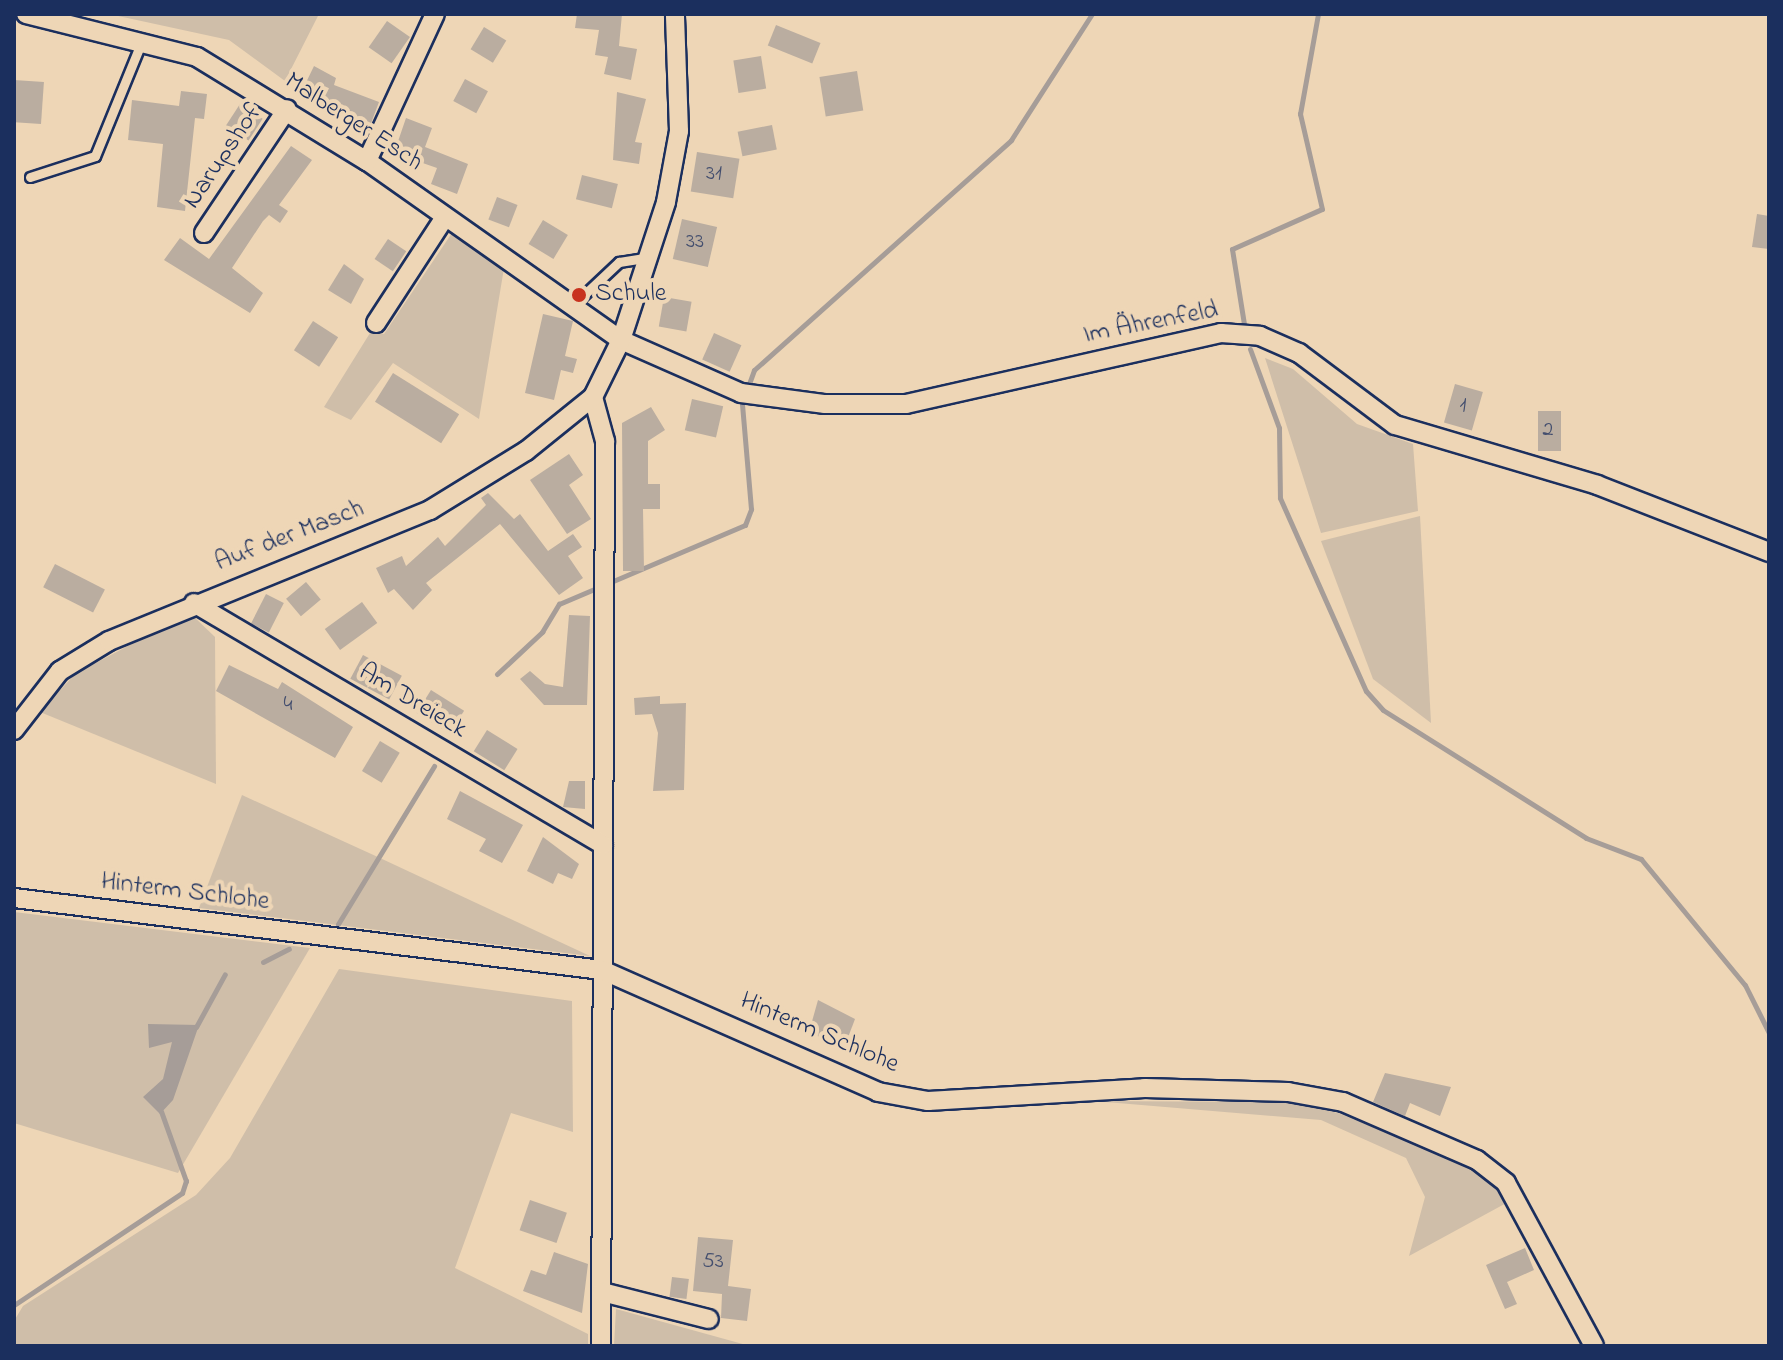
<!DOCTYPE html>
<meta charset="utf-8">
<style>
body{margin:0}
#map{position:relative;width:1783px;height:1360px;overflow:hidden;background:#eed6b6;font-family:"Indie Flower",sans-serif}
div>[style]{position:absolute}
[style*='--x']{left:calc(var(--x)*1px);top:calc(var(--y)*1px);width:calc(var(--w)*1px);rotate:calc(var(--a)*1deg)}
.green>*{inset:0;background:#cfbea9}
.water>*{inset:0;background:#a69d98}
.stream>*{height:5px;margin:-2.5px;padding:0 2.5px;transform-origin:2.5px;border-radius:2.5px;background:#a69d98}
.building>*{inset:0;background:#baada0;transform-origin:0 0}
.roads{filter:drop-shadow(2px 0 #1b2f5e) drop-shadow(-2px 0 #1b2f5e) drop-shadow(0 2px #1b2f5e) drop-shadow(0 -2px #1b2f5e)}
.service>*{height:9px;margin:-4.5px;padding:0 4.5px;transform-origin:4.5px;border-radius:4.5px;background:#eed6b6}
.minor>*{height:18px;margin:-9px;padding:0 9px;transform-origin:9px;border-radius:9px;background:#eed6b6}
.dots>*{width:22px;height:22px;translate:-50% -50%;box-sizing:border-box;border:4px solid #eed6b6;border-radius:50%}
span{translate:-50% -50%;white-space:nowrap;text-align:center;line-height:1.15;-webkit-text-stroke:8px #eed6b6;paint-order:stroke}
.number-label{font-size:22px;color:#434e6e}
.number-label span{-webkit-text-stroke-width:0}
.street-label{font-size:26px;color:#1b2f5e}
.poi-label{font-size:26px;color:#1b2f5e}
.left{translate:0 -50%;text-align:left}
.frame{position:absolute;inset:0;border:16px solid #1b2f5e;pointer-events:none}
</style>
<div id="map">
<div class="green">
<i style="clip-path:polygon(109px 14px,319px 14px,285px 81px,229px 40px)"></i>
<i style="clip-path:polygon(454px 230px,504px 268px,479px 419px,393px 363px,351px 420px,324px 407px,370px 333px,384px 334px)"></i>
<i style="clip-path:polygon(1265px 358px,1293px 369px,1357px 424px,1413px 444px,1418px 511px,1321px 533px)"></i>
<i style="clip-path:polygon(1420px 516px,1431px 723px,1373px 679px,1321px 541px)"></i>
<i style="clip-path:polygon(190px 613px,215px 637px,216px 784px,40px 712px,75px 674px)"></i>
<i style="clip-path:polygon(242px 795px,380px 858px,590px 956px,199px 908px)"></i>
<i style="clip-path:polygon(14px 912px,310px 948px,178px 1173px,14px 1123px)"></i>
<i style="clip-path:polygon(339px 969px,572px 1001px,573px 1132px,511px 1113px,455px 1268px,588px 1334px,588px 1346px,14px 1346px,14px 1321px,23px 1306px,196px 1195px,230px 1158px)"></i>
<i style="clip-path:polygon(1094px 1101px,1286px 1102px,1338px 1113px,1474px 1168px,1510px 1201px,1409px 1256px,1425px 1197px,1406px 1158px,1321px 1120px)"></i>
<i style="clip-path:polygon(616px 1309px,750px 1346px,614px 1346px)"></i>
</div>
<div class="water">
<i style="clip-path:polygon(148px 1024px,199px 1025px,173px 1100px,160px 1114px,143px 1097px,163px 1079px,172px 1042px,149px 1048px)"></i>
</div>
<div class="stream">
<i style="--x:1244;--y:324;--w:76;--a:-99.1"></i>
<i style="--x:1232;--y:249;--w:98;--a:-24"></i>
<i style="--x:1322;--y:209;--w:98;--a:-103"></i>
<i style="--x:1300;--y:114;--w:102;--a:-79.8"></i>
<i style="--x:1250;--y:349;--w:84;--a:69.8"></i>
<i style="--x:1279;--y:428;--w:70;--a:89.2"></i>
<i style="--x:1280;--y:498;--w:211;--a:66"></i>
<i style="--x:1366;--y:691;--w:25;--a:48"></i>
<i style="--x:1383;--y:710;--w:240;--a:32.2"></i>
<i style="--x:1586;--y:838;--w:59;--a:20.9"></i>
<i style="--x:1641;--y:859;--w:163;--a:50.5"></i>
<i style="--x:1745;--y:985;--w:54;--a:63.4"></i>
<i style="--x:497;--y:674;--w:62;--a:-43"></i>
<i style="--x:542;--y:632;--w:33;--a:-59"></i>
<i style="--x:559;--y:604;--w:202;--a:-23"></i>
<i style="--x:745;--y:525;--w:17;--a:-69"></i>
<i style="--x:751;--y:509;--w:106;--a:-94.9"></i>
<i style="--x:742;--y:403;--w:35;--a:-70"></i>
<i style="--x:754;--y:370;--w:345;--a:-41.8"></i>
<i style="--x:1011;--y:140;--w:150;--a:-57.3"></i>
<i style="--x:338;--y:924;--w:185;--a:-58.7"></i>
<i style="--x:263;--y:962;--w:29;--a:-27"></i>
<i style="--x:196;--y:1027;--w:60;--a:-61.3"></i>
<i style="--x:14;--y:1305;--w:202;--a:-33.7"></i>
<i style="--x:182;--y:1193;--w:13;--a:-72"></i>
<i style="--x:186;--y:1181;--w:74;--a:-109.7"></i>
</div>
<div class="building">
<i style="clip-path:polygon(577px 14px,622px 14px,619px 46px,637px 49px,631px 80px,604px 74px,608px 57px,595px 55px,599px 30px,575px 28px)"></i>
<i style="left:387px;top:21px;width:28px;height:32px;rotate:35deg"></i>
<i style="left:776px;top:25px;width:48px;height:22px;rotate:22deg"></i>
<i style="left:484px;top:27px;width:26px;height:26px;rotate:31deg"></i>
<i style="left:761px;top:56px;width:33px;height:28px;rotate:81deg"></i>
<i style="clip-path:polygon(314px 66px,336px 78px,334px 85px,379px 102px,370px 126px,300px 95px)"></i>
<i style="left:857px;top:71px;width:40px;height:38px;rotate:81deg"></i>
<i style="left:465px;top:79px;width:26px;height:25px;rotate:28deg"></i>
<i style="left:14px;top:80px;width:30px;height:42px;rotate:4deg"></i>
<i style="clip-path:polygon(181px 91px,207px 94px,204px 119px,195px 118px,185px 211px,157px 207px,163px 144px,128px 140px,132px 100px,179px 106px)"></i>
<i style="clip-path:polygon(617px 92px,646px 99px,635px 142px,642px 143px,639px 164px,613px 160px)"></i>
<i style="left:240px;top:104px;width:27px;height:26px;rotate:33deg"></i>
<i style="clip-path:polygon(406px 118px,432px 128px,425px 147px,468px 164px,457px 194px,431px 184px,437px 168px,394px 153px)"></i>
<i style="left:772px;top:125px;width:25px;height:35px;rotate:79deg"></i>
<i style="clip-path:polygon(291px 146px,312px 160px,279px 205px,288px 211px,280px 223px,269px 215px,263px 221px,232px 268px,263px 293px,250px 313px,164px 260px,180px 238px,209px 259px)"></i>
<i style="left:697px;top:152px;width:43px;height:40px;rotate:9deg"></i>
<i style="left:582px;top:175px;width:37px;height:25px;rotate:14deg"></i>
<i style="left:497px;top:197px;width:22px;height:24px;rotate:21deg"></i>
<i style="clip-path:polygon(1757px 214px,1769px 216px,1769px 249px,1752px 247px)"></i>
<i style="left:682px;top:219px;width:36px;height:41px;rotate:13deg"></i>
<i style="left:543px;top:220px;width:29px;height:28px;rotate:31deg"></i>
<i style="left:388px;top:239px;width:22px;height:24px;rotate:34deg"></i>
<i style="clip-path:polygon(344px 264px,364px 279px,351px 304px,328px 290px)"></i>
<i style="left:664px;top:297px;width:28px;height:30px;rotate:10deg"></i>
<i style="clip-path:polygon(543px 314px,573px 321px,565px 356px,577px 359px,573px 373px,561px 370px,554px 400px,525px 393px)"></i>
<i style="left:313px;top:321px;width:30px;height:35px;rotate:33deg"></i>
<i style="left:714px;top:333px;width:30px;height:29px;rotate:24deg"></i>
<i style="left:393px;top:373px;width:78px;height:34px;rotate:32deg"></i>
<i style="left:1455px;top:384px;width:29px;height:40px;rotate:16deg"></i>
<i style="left:692px;top:399px;width:32px;height:32px;rotate:13deg"></i>
<i style="clip-path:polygon(651px 407px,665px 430px,648px 441px,648px 484px,660px 484px,660px 509px,643px 509px,644px 571px,623px 571px,622px 423px)"></i>
<i style="left:1538px;top:411px;width:23px;height:40px"></i>
<i style="clip-path:polygon(569px 454px,583px 475px,569px 485px,591px 519px,567px 534px,530px 480px)"></i>
<i style="clip-path:polygon(488px 493px,514px 519px,520px 514px,548px 551px,573px 534px,582px 547px,568px 556px,583px 578px,559px 595px,500px 524px,426px 583px,432px 590px,413px 610px,394px 589px,388px 593px,376px 568px,402px 556px,406px 566px,438px 537px,445px 546px,486px 505px,481px 498px)"></i>
<i style="left:55px;top:564px;width:56px;height:26px;rotate:27deg"></i>
<i style="left:306px;top:582px;width:23px;height:26px;rotate:50deg"></i>
<i style="left:266px;top:594px;width:20px;height:33px;rotate:27deg"></i>
<i style="left:362px;top:602px;width:26px;height:46px;rotate:54deg"></i>
<i style="clip-path:polygon(569px 615px,590px 616px,587px 705px,544px 705px,520px 679px,530px 671px,545px 684px,563px 687px)"></i>
<i style="left:363px;top:655px;width:44px;height:27px;rotate:28deg"></i>
<i style="clip-path:polygon(229px 665px,278px 689px,282px 682px,353px 727px,335px 758px,216px 691px)"></i>
<i style="left:431px;top:690px;width:39px;height:27px;rotate:32deg"></i>
<i style="clip-path:polygon(660px 696px,660px 704px,686px 703px,684px 790px,653px 791px,658px 733px,652px 714px,635px 715px,634px 698px)"></i>
<i style="left:487px;top:730px;width:36px;height:25px;rotate:32deg"></i>
<i style="left:380px;top:741px;width:23px;height:35px;rotate:31deg"></i>
<i style="clip-path:polygon(569px 781px,585px 781px,585px 809px,563px 807px)"></i>
<i style="clip-path:polygon(460px 791px,523px 825px,502px 863px,479px 851px,486px 839px,447px 819px)"></i>
<i style="clip-path:polygon(543px 837px,579px 864px,572px 879px,558px 873px,553px 884px,527px 871px)"></i>
<i style="clip-path:polygon(818px 1000px,855px 1019px,844px 1048px,809px 1032px)"></i>
<i style="clip-path:polygon(1385px 1073px,1451px 1087px,1440px 1116px,1410px 1103px,1405px 1116px,1373px 1102px)"></i>
<i style="left:530px;top:1200px;width:39px;height:32px;rotate:19deg"></i>
<i style="clip-path:polygon(698px 1237px,733px 1240px,728px 1286px,751px 1289px,747px 1321px,721px 1318px,722px 1294px,693px 1291px)"></i>
<i style="clip-path:polygon(1525px 1248px,1534px 1270px,1507px 1282px,1517px 1304px,1505px 1309px,1486px 1265px)"></i>
<i style="clip-path:polygon(554px 1252px,588px 1264px,582px 1313px,523px 1291px,531px 1270px,546px 1275px)"></i>
<i style="left:672px;top:1277px;width:17px;height:20px;rotate:7deg"></i>
</div>
<div class="roads">
<div class="service">
<i style="--x:30;--y:177;--w:68;--a:-17.9"></i>
<i style="--x:95;--y:156;--w:122;--a:-67.8"></i>
<i style="--x:571;--y:307;--w:66;--a:-43.2"></i>
<i style="--x:619;--y:262;--w:24;--a:-9"></i>
</div>
<div class="minor">
<i style="--x:26;--y:14;--w:176;--a:14.1"></i>
<i style="--x:197;--y:57;--w:199;--a:31.5"></i>
<i style="--x:367;--y:161;--w:311;--a:35.2"></i>
<i style="--x:621;--y:340;--w:131;--a:23.8"></i>
<i style="--x:741;--y:393;--w:85;--a:7.5"></i>
<i style="--x:825;--y:404;--w:81;--a:0"></i>
<i style="--x:906;--y:404;--w:323;--a:-12.7"></i>
<i style="--x:1221;--y:333;--w:39;--a:4"></i>
<i style="--x:1260;--y:336;--w:43;--a:23.6"></i>
<i style="--x:1299;--y:353;--w:120;--a:36.9"></i>
<i style="--x:1395;--y:425;--w:211;--a:16.5"></i>
<i style="--x:1597;--y:485;--w:185;--a:21.3"></i>
<i style="--x:367;--y:161;--w:162;--a:-65.2"></i>
<i style="--x:204;--y:233;--w:149;--a:-56.2"></i>
<i style="--x:376;--y:323;--w:126;--a:-56.9"></i>
<i style="--x:593;--y:397;--w:46;--a:74.7"></i>
<i style="--x:605;--y:441;--w:905;--a:90.25"></i>
<i style="--x:194;--y:603;--w:475;--a:30.6"></i>
<i style="--x:14;--y:730;--w:75;--a:-52.1"></i>
<i style="--x:60;--y:671;--w:57;--a:-31.5"></i>
<i style="--x:109;--y:641;--w:347;--a:-22.2"></i>
<i style="--x:430;--y:510;--w:113;--a:-31.6"></i>
<i style="--x:526;--y:451;--w:86;--a:-38.9"></i>
<i style="--x:593;--y:397;--w:64;--a:-63.8"></i>
<i style="--x:621;--y:340;--w:145;--a:-71.9"></i>
<i style="--x:666;--y:202;--w:72;--a:-79.6"></i>
<i style="--x:679;--y:131;--w:117;--a:-92"></i>
<i style="--x:14;--y:898;--w:592;--a:6.98"></i>
<i style="--x:602;--y:970;--w:302;--a:23.8"></i>
<i style="--x:878;--y:1092;--w:51;--a:10.2"></i>
<i style="--x:928;--y:1101;--w:217;--a:-3.4"></i>
<i style="--x:1145;--y:1088;--w:143;--a:1.6"></i>
<i style="--x:1288;--y:1092;--w:56;--a:10.3"></i>
<i style="--x:1343;--y:1102;--w:146;--a:23.4"></i>
<i style="--x:1477;--y:1160;--w:37;--a:38"></i>
<i style="--x:1506;--y:1183;--w:185;--a:61.6"></i>
<i style="--x:602;--y:1292;--w:110;--a:14.2"></i>
</div>
</div>
<div class="dots">
<i style="left:579px;top:295px;background:#c8321e"></i>
</div>
<div class="number-label">
<span style="left:714px;top:175px">31</span>
<span style="left:695px;top:243px">33</span>
<span style="left:1463px;top:407px">1</span>
<span style="left:1548px;top:431px">2</span>
<span style="left:288px;top:706px">4</span>
<span style="left:713px;top:1263px">53</span>
</div>
<div class="street-label">
<span style="left:353px;top:123px;rotate:33deg">Malberger Esch</span>
<span style="left:224px;top:157px;rotate:-56deg">Narupshof</span>
<span style="left:1151px;top:324px;rotate:-11deg">Im Ährenfeld</span>
<span style="left:290px;top:537px;rotate:-21deg">Auf der Masch</span>
<span style="left:412px;top:702px;rotate:31deg">Am Dreieck</span>
<span style="left:185px;top:893px;rotate:7deg">Hinterm Schlohe</span>
<span style="left:819px;top:1034px;rotate:23deg">Hinterm Schlohe</span>
</div>
<div class="poi-label">
<span class="left" style="left:595px;top:295px">Schule</span>
</div>
<div class="frame"></div>
</div>
